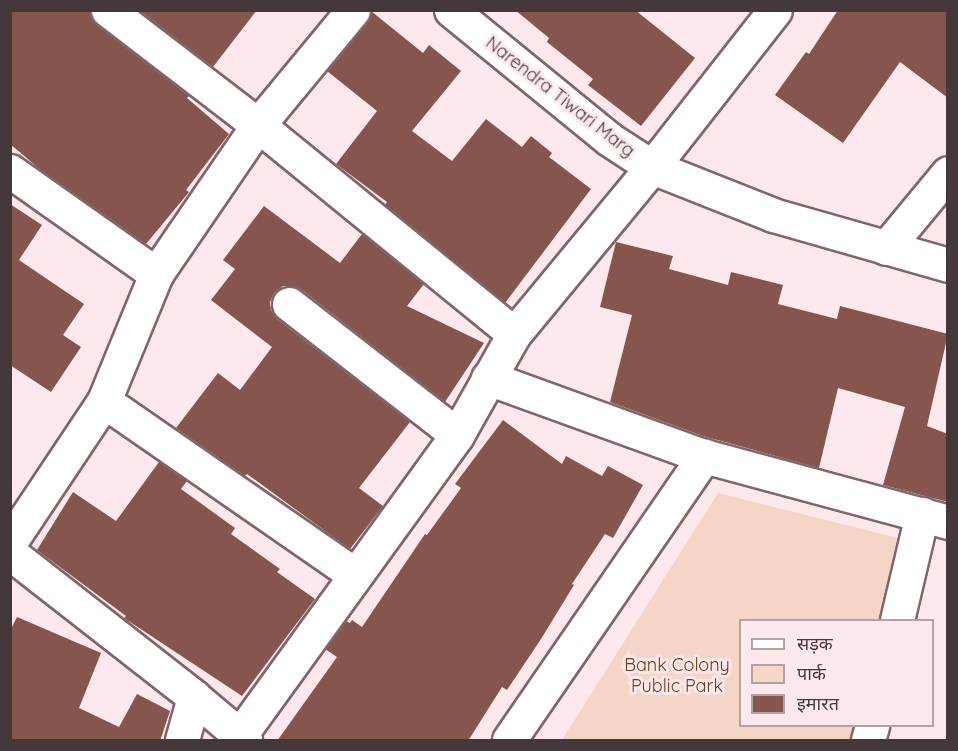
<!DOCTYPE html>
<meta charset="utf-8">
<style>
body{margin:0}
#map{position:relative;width:958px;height:751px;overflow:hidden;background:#fde9eb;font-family:Quicksand,"Noto Sans Devanagari",sans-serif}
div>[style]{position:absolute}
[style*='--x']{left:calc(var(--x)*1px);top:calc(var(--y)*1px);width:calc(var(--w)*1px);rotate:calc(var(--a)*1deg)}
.green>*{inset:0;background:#f5d5c5}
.building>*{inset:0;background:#86554d}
.roads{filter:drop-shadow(2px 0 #816569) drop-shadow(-2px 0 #816569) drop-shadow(0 2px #816569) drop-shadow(0 -2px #816569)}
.minor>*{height:33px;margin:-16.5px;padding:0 16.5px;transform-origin:16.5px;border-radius:16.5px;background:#fff}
span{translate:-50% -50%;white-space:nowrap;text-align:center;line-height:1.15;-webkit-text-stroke:6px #fde9eb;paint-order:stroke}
.street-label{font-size:18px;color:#45383a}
.park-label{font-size:18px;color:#733811}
.frame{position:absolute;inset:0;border:12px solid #45383a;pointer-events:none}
.legend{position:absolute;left:739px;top:619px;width:195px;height:108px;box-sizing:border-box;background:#fde9eb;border:2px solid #b3a2a4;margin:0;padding:8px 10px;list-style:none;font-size:18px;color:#45383a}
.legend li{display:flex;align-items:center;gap:12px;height:30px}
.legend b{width:30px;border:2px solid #b3a2a4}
</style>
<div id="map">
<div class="green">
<i style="clip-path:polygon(718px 493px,906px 540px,883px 620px,740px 620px,740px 726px,854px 726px,850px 740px,562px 740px)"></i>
</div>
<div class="building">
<i style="clip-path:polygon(10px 10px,90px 10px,97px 25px,189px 96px,187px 98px,229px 134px,186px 190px,189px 192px,146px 244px,42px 171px,10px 144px)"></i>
<i style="clip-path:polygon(139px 10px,257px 10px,213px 67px)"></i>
<i style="clip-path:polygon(515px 10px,635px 10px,695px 58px,641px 126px,588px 85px,593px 79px,547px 42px,549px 38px)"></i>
<i style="clip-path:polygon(838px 10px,948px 10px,948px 98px,900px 62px,843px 143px,775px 95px,806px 52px,809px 54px)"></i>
<i style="clip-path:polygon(371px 11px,423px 53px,429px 45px,461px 71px,412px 131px,452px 161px,486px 119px,522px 147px,531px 136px,552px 153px,549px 157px,591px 189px,505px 303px,385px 205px,387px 202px,336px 164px,377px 111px,327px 71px,367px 22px)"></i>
<i style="clip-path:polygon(10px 204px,42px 225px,19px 260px,84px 304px,63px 335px,81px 347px,51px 392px,10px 365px)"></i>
<i style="clip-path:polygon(264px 206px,340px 263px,362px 234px,424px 284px,407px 306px,484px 343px,445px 402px,301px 289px,292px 286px,283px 286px,274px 293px,270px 302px,271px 310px,277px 319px,410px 422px,359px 488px,383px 506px,350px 549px,247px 474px,245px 476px,176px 428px,218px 373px,240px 390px,272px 347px,211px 300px,235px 269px,223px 260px)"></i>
<i style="clip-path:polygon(616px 242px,673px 256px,669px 269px,728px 285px,731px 272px,783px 285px,778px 304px,837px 319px,840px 306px,948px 334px,927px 426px,948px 434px,948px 502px,883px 485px,905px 407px,838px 388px,819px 468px,703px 436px,610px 402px,632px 315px,600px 307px)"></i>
<i style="clip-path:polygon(503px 420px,562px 464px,566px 456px,602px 476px,608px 466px,643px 485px,613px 538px,605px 534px,572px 584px,574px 585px,541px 639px,507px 690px,502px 687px,468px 741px,277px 741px,337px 657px,325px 649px,346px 621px,350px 623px,352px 620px,362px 627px,425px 534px,427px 535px,461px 488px,455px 484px)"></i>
<i style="clip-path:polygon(159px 462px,187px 481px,181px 489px,235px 528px,231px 534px,280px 569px,277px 572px,315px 599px,242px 696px,124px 618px,126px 616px,37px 550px,73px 492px,116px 521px)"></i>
<i style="clip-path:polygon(17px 617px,101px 653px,79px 708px,119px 727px,137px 694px,170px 711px,160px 741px,10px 741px,10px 631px)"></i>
</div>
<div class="roads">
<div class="minor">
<i style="--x:108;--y:10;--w:189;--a:37.5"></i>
<i style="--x:258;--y:125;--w:330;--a:39.2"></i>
<i style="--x:451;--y:10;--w:204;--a:39.2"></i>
<i style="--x:609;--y:139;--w:51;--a:33.1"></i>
<i style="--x:652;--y:167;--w:130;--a:21.6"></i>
<i style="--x:773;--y:215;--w:182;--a:15.9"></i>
<i style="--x:10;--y:171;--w:179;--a:35.2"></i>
<i style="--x:886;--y:248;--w:97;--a:-50.4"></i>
<i style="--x:289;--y:304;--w:213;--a:37.9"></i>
<i style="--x:488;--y:378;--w:230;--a:19.9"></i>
<i style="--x:704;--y:456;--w:253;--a:15.1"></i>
<i style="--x:104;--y:401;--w:304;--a:34.7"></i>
<i style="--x:10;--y:542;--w:169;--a:-56.3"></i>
<i style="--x:104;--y:401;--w:137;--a:-67.7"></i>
<i style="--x:156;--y:274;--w:181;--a:-55.6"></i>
<i style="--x:258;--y:125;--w:149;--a:-50.4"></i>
<i style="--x:10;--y:553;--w:234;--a:38"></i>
<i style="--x:194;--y:697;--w:67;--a:40.1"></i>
<i style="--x:897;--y:620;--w:109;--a:-76.7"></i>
<i style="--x:240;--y:735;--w:370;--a:-54.1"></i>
<i style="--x:457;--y:435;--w:116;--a:-60.6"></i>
<i style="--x:514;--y:334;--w:217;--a:-50.4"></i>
<i style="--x:652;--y:167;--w:199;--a:-51.9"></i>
<i style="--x:182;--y:740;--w:45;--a:-74.4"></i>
<i style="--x:509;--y:740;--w:345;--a:-55.5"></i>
<i style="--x:868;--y:740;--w:15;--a:-74"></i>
</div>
</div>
<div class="street-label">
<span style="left:560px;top:97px;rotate:38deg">Narendra Tiwari Marg</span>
</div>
<div class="park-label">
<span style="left:677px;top:676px">Bank Colony<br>Public Park</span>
</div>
<div class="frame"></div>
<ul class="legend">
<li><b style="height:8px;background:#fff"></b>सड़क</li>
<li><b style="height:16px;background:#f5d5c5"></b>पार्क</li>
<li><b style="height:16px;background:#86554d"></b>इमारत</li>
</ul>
</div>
